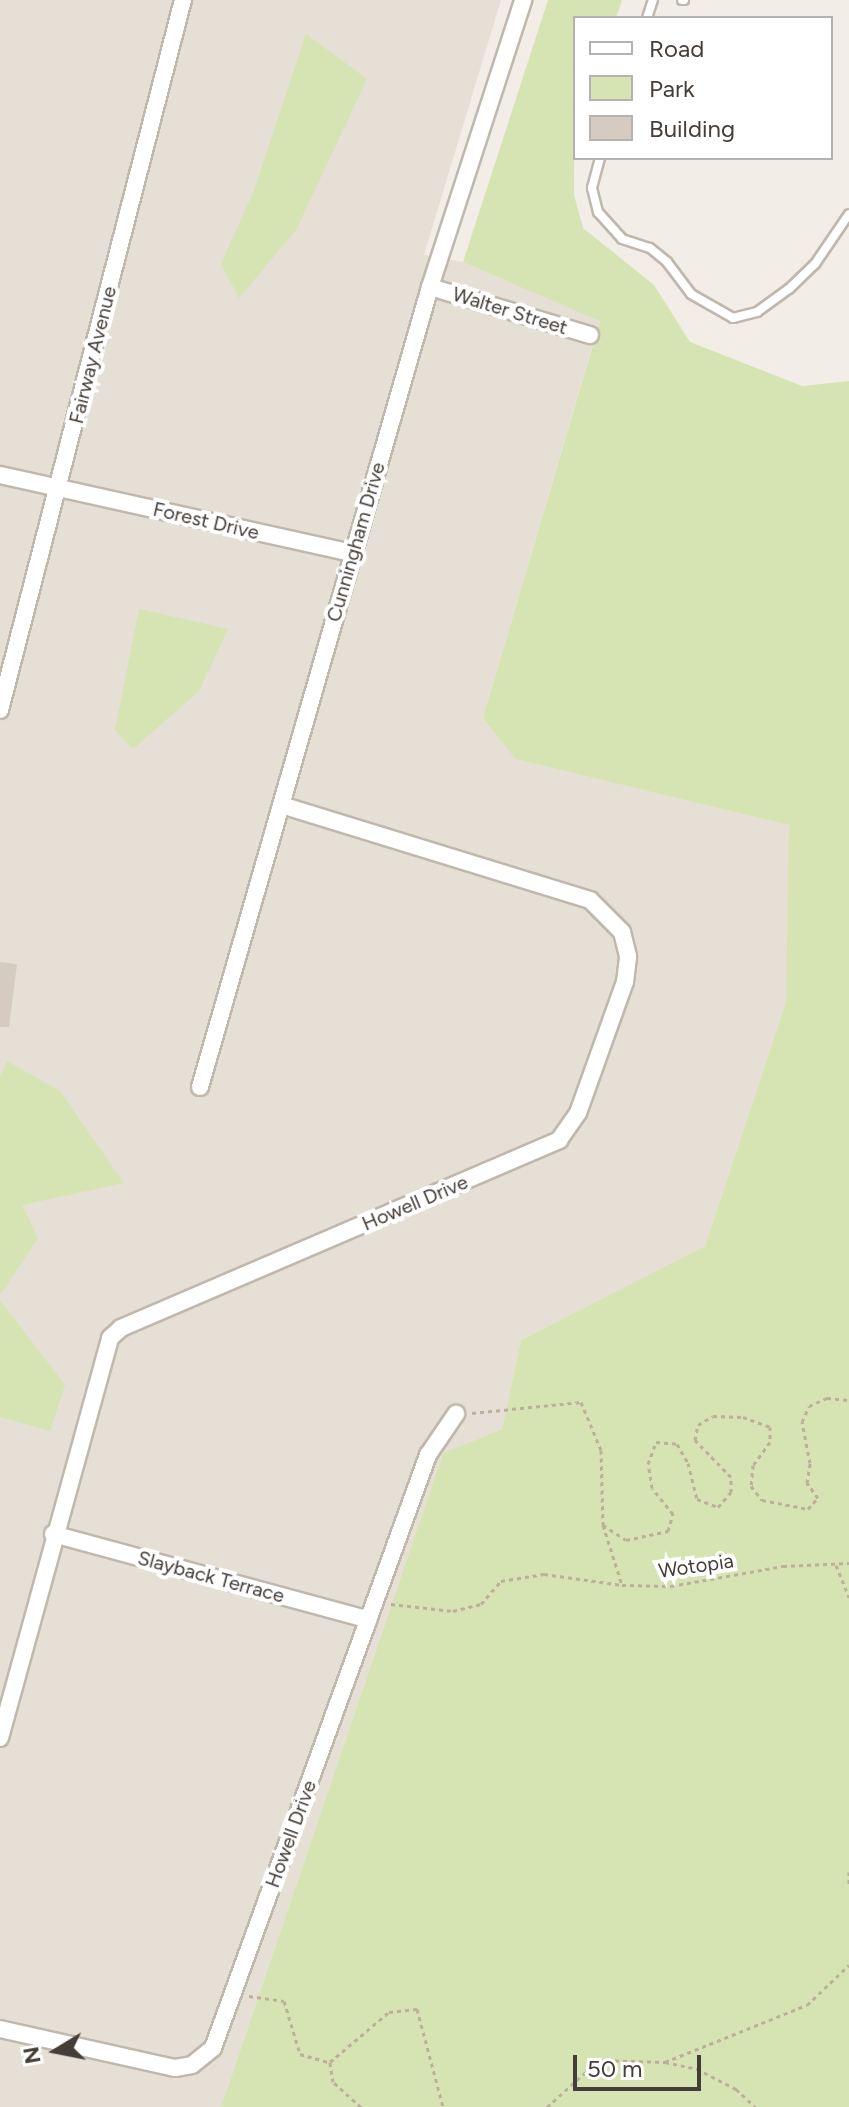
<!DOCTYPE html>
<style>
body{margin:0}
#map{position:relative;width:849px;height:2107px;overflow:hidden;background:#f2eee7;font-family:Figtree,sans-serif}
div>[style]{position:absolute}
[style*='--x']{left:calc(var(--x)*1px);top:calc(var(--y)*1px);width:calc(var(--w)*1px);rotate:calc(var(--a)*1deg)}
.residential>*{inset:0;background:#e6dfd6}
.green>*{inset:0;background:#d5e4b2}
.building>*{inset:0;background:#d6cbc0}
.path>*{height:3px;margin-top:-1.5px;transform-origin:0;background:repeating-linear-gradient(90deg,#beae9c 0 4px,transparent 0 8px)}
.roads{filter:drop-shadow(2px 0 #c0b7ad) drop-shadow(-2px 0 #c0b7ad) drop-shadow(0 2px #c0b7ad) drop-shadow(0 -2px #c0b7ad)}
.service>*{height:8px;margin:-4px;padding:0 4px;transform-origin:4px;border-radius:4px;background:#fff}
.minor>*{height:16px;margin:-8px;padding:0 8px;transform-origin:8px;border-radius:8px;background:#fff}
span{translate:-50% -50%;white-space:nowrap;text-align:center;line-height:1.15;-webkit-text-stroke:8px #fff;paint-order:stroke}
.street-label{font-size:20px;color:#453d37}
.legend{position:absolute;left:573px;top:16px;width:260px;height:144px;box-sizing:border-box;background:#fff;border:2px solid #b5b1af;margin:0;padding:10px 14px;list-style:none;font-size:24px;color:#453d37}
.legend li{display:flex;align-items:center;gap:16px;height:40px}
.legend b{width:40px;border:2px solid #b5b1af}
.north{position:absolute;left:16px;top:2011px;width:80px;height:80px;-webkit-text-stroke:6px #fff;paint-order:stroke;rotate:260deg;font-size:22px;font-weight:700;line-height:32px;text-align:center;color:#453d37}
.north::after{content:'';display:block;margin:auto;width:28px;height:36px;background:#453d37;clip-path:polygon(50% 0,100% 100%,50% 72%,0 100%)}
.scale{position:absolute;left:573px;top:2055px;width:128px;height:36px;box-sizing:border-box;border:4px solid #453d37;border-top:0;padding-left:10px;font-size:24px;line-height:28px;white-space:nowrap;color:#453d37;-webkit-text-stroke:6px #fff;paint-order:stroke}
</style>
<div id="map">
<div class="residential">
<i style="clip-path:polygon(0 0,501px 0,424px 255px,463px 262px,600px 320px,483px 718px,515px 759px,790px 825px,786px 1002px,705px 1246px,521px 1340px,502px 1429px,443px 1453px,221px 2107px,0 2107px)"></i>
</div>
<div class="green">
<i style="clip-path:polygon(548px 0,622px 0,616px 18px,575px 18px,574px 195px,583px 228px,654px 285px,690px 342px,802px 386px,849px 381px,849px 2107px,221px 2107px,443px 1453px,502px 1429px,521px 1340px,705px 1246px,786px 1002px,789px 825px,515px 759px,483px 718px,600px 321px,463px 262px)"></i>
<i style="clip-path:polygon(306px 34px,367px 79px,296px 230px,239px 298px,221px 264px,255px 188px)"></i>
<i style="clip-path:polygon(139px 609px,228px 629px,199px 691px,133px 749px,115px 730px)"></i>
<i style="clip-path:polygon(7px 1061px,60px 1091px,124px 1183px,22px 1205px,38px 1238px,0 1295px,0 1077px)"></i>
<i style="clip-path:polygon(0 1300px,65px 1385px,50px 1431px,0 1417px)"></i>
</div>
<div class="building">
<i style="clip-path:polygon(0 962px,17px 964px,9px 1027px,0 1027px)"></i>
</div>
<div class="path">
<i style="--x:472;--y:1413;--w:110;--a:-5.8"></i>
<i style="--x:581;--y:1402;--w:52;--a:67.4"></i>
<i style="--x:601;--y:1450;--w:75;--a:88.5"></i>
<i style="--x:603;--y:1525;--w:63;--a:72.4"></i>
<i style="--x:622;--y:1585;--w:49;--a:1.2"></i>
<i style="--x:671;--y:1586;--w:114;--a:-10.1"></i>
<i style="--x:783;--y:1566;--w:66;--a:-2.6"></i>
<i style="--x:603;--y:1525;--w:27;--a:33"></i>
<i style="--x:626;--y:1540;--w:43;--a:-12.1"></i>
<i style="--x:668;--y:1531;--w:18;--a:-74"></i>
<i style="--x:673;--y:1514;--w:33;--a:-129"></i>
<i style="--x:652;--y:1488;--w:24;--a:-99"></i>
<i style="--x:648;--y:1464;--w:23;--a:-70"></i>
<i style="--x:656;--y:1442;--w:21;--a:5"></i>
<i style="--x:677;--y:1444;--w:22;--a:60"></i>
<i style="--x:688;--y:1463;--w:37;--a:76"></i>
<i style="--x:697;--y:1499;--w:22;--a:21"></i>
<i style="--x:718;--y:1507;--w:20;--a:-49"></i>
<i style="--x:731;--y:1492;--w:15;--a:-90"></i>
<i style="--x:731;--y:1477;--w:52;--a:-134.2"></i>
<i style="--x:695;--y:1440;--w:15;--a:-79"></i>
<i style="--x:698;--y:1425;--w:17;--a:-31"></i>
<i style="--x:713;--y:1416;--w:30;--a:2"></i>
<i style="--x:743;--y:1417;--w:29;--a:20"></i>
<i style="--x:770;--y:1427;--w:15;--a:90"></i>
<i style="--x:770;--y:1442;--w:29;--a:126"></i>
<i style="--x:753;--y:1465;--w:21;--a:95"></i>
<i style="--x:751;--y:1486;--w:18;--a:52"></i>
<i style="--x:762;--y:1500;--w:47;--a:11.1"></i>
<i style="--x:808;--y:1509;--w:15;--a:-48"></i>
<i style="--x:818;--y:1498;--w:19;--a:-126"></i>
<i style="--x:807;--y:1483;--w:20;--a:-81"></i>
<i style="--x:810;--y:1463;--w:42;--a:-101"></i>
<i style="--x:802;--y:1422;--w:17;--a:-66"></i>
<i style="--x:809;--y:1406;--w:20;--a:-24"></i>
<i style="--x:827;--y:1398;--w:22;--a:5"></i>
<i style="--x:836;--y:1565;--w:35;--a:68"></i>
<i style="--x:391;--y:1604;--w:62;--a:6.4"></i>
<i style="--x:453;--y:1611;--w:29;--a:-14"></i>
<i style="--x:481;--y:1604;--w:30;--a:-49"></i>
<i style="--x:501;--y:1581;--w:44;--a:-9.2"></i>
<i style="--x:544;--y:1574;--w:79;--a:8"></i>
<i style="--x:849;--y:1872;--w:13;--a:90"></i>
<i style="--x:249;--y:1996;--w:35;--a:8"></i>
<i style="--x:284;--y:2001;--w:55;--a:73.2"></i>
<i style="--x:300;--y:2054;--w:29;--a:16"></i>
<i style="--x:665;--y:2062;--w:33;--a:12"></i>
<i style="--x:697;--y:2069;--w:44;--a:27.1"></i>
<i style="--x:736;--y:2089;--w:26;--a:43"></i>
<i style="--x:361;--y:2107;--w:38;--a:-138"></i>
<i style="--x:333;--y:2082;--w:20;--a:-99"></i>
<i style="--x:330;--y:2062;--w:77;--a:-40.3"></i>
<i style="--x:389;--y:2012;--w:28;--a:-6"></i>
<i style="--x:417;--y:2009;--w:101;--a:75.1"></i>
<i style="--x:547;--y:2107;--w:70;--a:-42.1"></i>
<i style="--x:599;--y:2060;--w:66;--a:1.7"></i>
<i style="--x:665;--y:2062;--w:153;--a:-21.9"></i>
<i style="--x:807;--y:2005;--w:58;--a:-43.6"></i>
</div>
<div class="roads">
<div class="service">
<i style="--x:682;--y:0;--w:2;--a:0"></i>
<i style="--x:647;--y:18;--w:19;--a:-72"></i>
<i style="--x:600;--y:158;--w:31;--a:105"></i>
<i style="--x:592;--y:188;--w:25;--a:76"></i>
<i style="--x:598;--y:212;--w:36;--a:48"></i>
<i style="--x:622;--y:239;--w:29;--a:18"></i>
<i style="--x:650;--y:248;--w:22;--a:39"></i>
<i style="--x:667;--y:262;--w:40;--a:53"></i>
<i style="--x:691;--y:294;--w:48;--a:29.7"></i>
<i style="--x:733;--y:318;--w:25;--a:-14"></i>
<i style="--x:757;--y:312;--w:39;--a:-36"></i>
<i style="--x:789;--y:289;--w:36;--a:-44"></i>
<i style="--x:815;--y:264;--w:60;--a:-55.8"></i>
</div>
<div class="minor">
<i style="--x:430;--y:287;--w:167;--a:16.7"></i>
<i style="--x:0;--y:475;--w:361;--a:12.5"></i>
<i style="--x:0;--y:710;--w:733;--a:-75.55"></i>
<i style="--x:200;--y:1087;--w:832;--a:-73.96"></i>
<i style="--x:430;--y:287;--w:302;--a:-72"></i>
<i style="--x:53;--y:1534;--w:327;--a:15.2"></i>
<i style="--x:0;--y:1738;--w:415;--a:-74.6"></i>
<i style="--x:110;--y:1338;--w:15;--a:-42"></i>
<i style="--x:121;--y:1328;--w:477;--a:-23.2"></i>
<i style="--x:559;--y:1140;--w:33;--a:-55"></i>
<i style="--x:578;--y:1113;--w:139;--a:-70.3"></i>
<i style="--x:625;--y:982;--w:26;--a:-83"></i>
<i style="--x:628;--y:956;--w:25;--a:-104"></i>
<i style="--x:622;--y:932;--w:45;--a:-135"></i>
<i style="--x:590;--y:900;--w:323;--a:-162.9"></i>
<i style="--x:0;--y:2029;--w:179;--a:12.6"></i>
<i style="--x:175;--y:2068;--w:17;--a:-10"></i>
<i style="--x:192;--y:2065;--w:27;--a:-39"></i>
<i style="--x:213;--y:2048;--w:631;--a:-70.07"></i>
<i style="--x:428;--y:1455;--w:50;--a:-55.7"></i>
</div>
</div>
<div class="street-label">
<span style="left:510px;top:311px;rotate:17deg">Walter Street</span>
<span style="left:93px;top:355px;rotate:-76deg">Fairway Avenue</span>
<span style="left:206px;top:521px;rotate:13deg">Forest Drive</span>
<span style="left:356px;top:542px;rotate:-74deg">Cunningham Drive</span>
<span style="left:415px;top:1203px;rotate:-23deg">Howell Drive</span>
<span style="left:696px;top:1566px;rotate:-8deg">Wotopia</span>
<span style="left:211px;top:1577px;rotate:15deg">Slayback Terrace</span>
<span style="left:291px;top:1834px;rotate:-70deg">Howell Drive</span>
</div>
<ul class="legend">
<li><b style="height:10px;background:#fff"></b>Road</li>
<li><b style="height:22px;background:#d5e4b2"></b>Park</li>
<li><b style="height:22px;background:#d6cbc0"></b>Building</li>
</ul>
<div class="north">N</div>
<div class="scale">50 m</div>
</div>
